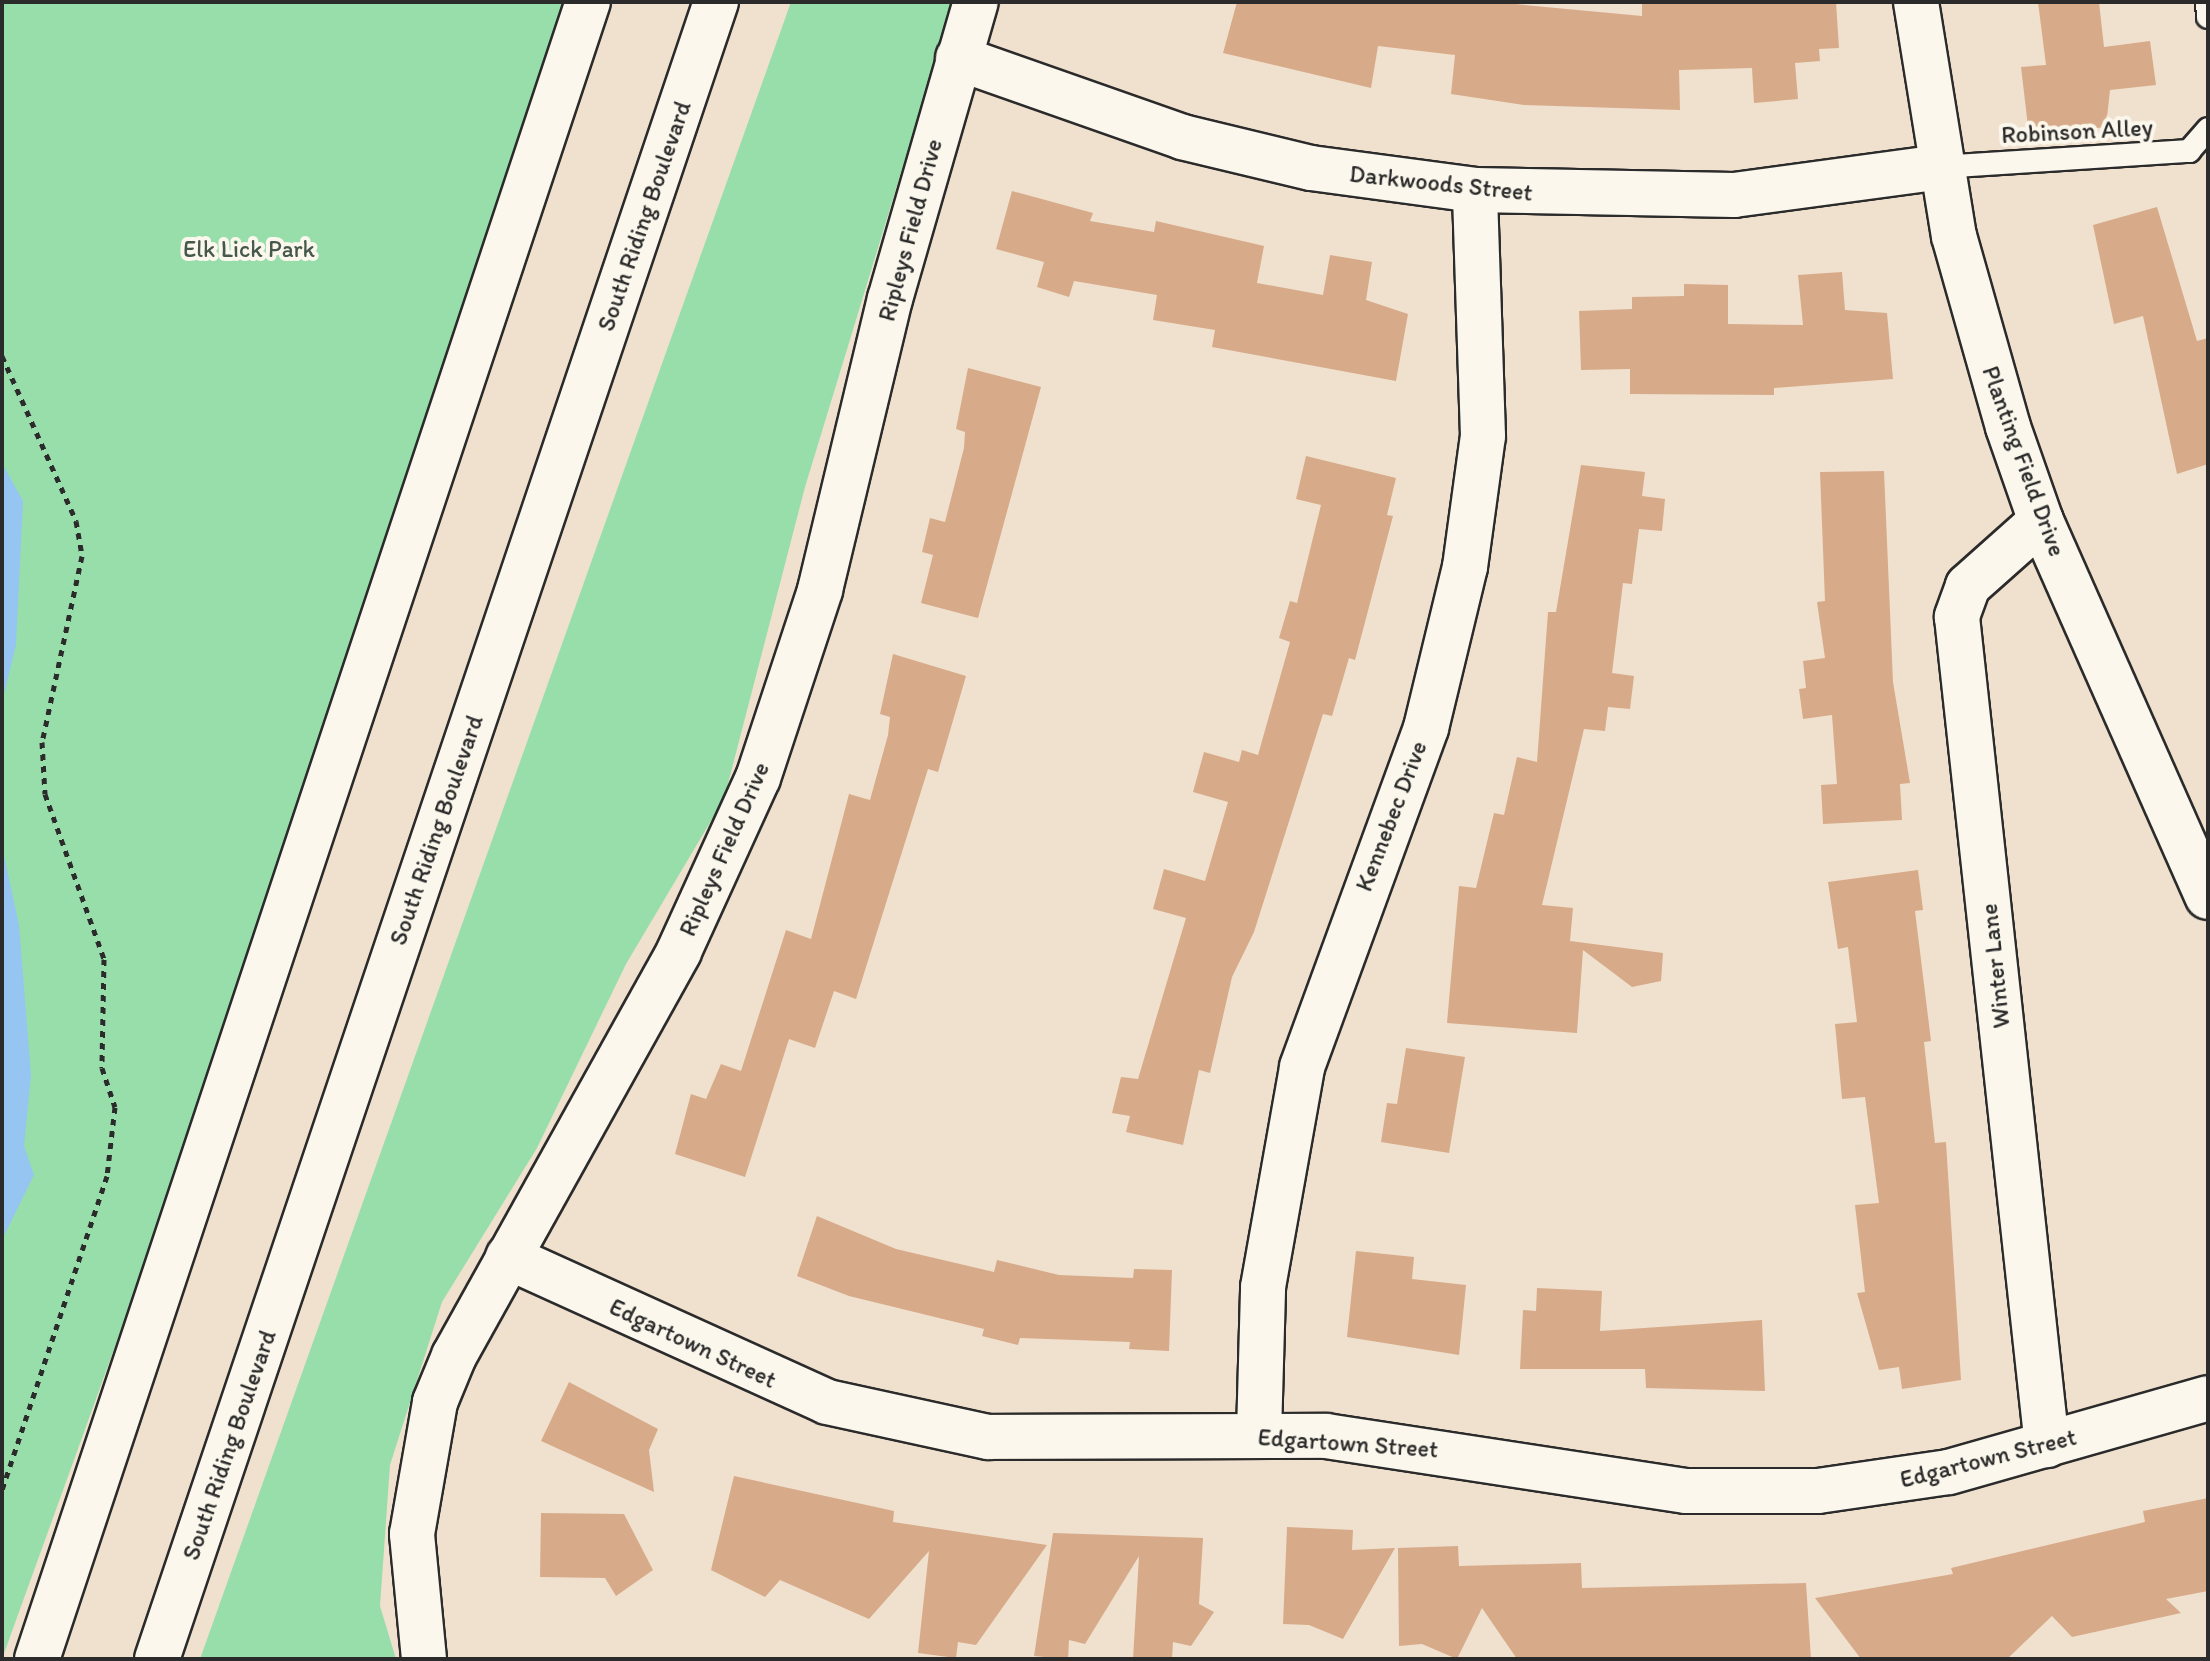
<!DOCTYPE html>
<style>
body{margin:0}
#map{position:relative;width:2210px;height:1661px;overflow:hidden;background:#f0e0ce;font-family:Itim,sans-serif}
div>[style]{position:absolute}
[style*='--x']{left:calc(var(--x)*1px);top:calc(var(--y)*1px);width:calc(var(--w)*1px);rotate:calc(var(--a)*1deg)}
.green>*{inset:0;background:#98deab}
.water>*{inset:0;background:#96c5f1}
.building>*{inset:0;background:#d7ab89}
.path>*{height:5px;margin-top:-2.5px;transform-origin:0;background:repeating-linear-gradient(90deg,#2b2b2b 0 6px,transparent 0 12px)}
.roads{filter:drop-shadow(2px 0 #2b2b2b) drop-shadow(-2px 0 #2b2b2b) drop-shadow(0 2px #2b2b2b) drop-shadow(0 -2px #2b2b2b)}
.service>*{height:22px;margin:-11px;padding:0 11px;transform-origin:11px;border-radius:11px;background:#fbf7ec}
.minor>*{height:44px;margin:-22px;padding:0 22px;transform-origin:22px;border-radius:22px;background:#fbf7ec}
.tertiary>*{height:44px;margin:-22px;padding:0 22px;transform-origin:22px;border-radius:22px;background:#fbf7ec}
span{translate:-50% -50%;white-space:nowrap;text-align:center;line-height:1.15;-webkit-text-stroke:8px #fbf7ec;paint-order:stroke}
.street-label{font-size:24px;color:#2b2b2b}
.park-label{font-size:24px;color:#46584b}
.frame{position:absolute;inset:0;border:4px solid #2b2b2b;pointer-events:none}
</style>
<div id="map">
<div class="green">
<i style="clip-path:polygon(2px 2px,601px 2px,2px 1659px)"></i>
<i style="clip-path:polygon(791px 2px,953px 2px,805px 487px,724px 799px,626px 964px,537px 1148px,442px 1302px,390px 1465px,380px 1606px,396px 1659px,200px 1659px)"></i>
</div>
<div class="water">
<i style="clip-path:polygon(2px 463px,23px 501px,16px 645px,2px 703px)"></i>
<i style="clip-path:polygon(2px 846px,19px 925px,31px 1075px,24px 1146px,34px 1175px,2px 1240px)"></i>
</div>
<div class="building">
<i style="clip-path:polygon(1237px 2px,1493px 2px,1642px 16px,1642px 2px,1836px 2px,1839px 48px,1819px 49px,1820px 61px,1795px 63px,1798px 99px,1754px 103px,1752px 68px,1679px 70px,1680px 110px,1524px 105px,1451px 94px,1455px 55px,1378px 46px,1371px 88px,1223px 53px)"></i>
<i style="clip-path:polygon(2038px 2px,2099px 2px,2104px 47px,2150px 41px,2156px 85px,2110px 90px,2106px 127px,2029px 135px,2021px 67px,2046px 65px)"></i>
<i style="clip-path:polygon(1012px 191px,1093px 213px,1090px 221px,1154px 232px,1156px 221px,1264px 246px,1257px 283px,1323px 295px,1330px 255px,1372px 262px,1366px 300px,1408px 314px,1396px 381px,1212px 347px,1215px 330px,1153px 320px,1157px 295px,1074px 281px,1069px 297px,1037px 287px,1044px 262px,996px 249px)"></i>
<i style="clip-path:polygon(2157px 207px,2197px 341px,2208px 338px,2208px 464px,2177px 474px,2143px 316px,2114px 324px,2093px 225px)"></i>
<i style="clip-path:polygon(1842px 272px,1845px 310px,1887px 313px,1893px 379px,1774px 388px,1774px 395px,1630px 394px,1630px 369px,1581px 370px,1579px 311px,1632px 309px,1632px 297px,1684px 296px,1684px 284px,1728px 285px,1728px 324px,1803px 325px,1798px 275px)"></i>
<i style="clip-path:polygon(968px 368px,1041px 387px,978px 618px,921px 603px,933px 555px,922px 552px,930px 518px,945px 522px,964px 448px,965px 432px,956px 429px)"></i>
<i style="clip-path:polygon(1306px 456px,1396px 478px,1387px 515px,1393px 516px,1355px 660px,1349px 658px,1332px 716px,1323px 714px,1254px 932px,1232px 977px,1210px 1073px,1199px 1070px,1183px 1145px,1126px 1132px,1130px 1116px,1112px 1113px,1121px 1077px,1138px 1079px,1186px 918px,1153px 909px,1164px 869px,1205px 881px,1228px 802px,1193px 792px,1204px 752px,1239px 762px,1242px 750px,1258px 755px,1290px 642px,1279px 638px,1290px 601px,1297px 603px,1321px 505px,1296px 499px)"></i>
<i style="clip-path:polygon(1581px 465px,1645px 472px,1642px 496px,1665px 499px,1662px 531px,1639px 529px,1632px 584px,1623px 583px,1612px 673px,1634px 676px,1630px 709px,1608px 707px,1605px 731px,1584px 729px,1542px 905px,1573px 908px,1570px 941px,1663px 953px,1661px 981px,1632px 987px,1583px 950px,1577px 1033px,1447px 1023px,1459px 886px,1476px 888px,1494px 813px,1504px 815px,1517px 757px,1537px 762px,1548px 612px,1556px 612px)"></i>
<i style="clip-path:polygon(1884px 471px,1893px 682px,1910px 783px,1900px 784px,1902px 820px,1823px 824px,1821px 785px,1837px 784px,1832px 715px,1803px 719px,1799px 689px,1806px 688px,1803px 661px,1825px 658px,1817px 602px,1825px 601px,1820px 472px)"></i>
<i style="clip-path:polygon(893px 654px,966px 676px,938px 772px,928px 769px,856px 999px,834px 991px,815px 1048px,789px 1039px,745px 1177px,675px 1154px,691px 1094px,706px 1099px,721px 1064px,741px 1071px,786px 930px,811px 939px,849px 794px,870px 800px,888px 735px,890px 717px,880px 714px)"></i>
<i style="clip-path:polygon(1918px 870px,1923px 910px,1915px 911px,1931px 1041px,1924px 1042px,1935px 1143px,1946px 1142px,1961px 1380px,1902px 1389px,1899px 1367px,1879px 1370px,1857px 1293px,1865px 1292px,1855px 1205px,1879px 1203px,1865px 1097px,1842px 1099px,1835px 1024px,1857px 1022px,1848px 947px,1838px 949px,1828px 882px)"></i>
<i style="clip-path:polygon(1406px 1048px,1465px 1057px,1449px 1153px,1381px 1142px,1387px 1103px,1397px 1104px)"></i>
<i style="clip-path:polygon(817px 1216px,896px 1249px,994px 1272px,997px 1260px,1059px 1275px,1133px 1278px,1134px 1269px,1172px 1270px,1169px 1351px,1129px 1349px,1130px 1342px,1020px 1338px,1018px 1345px,982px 1336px,984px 1329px,849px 1296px,797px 1276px)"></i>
<i style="clip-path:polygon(1356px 1251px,1414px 1257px,1412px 1279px,1466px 1285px,1459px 1355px,1347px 1337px)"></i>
<i style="clip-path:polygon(1537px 1288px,1602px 1291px,1600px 1331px,1762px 1320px,1765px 1391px,1646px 1388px,1645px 1369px,1520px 1369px,1523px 1310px,1536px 1311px)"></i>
<i style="clip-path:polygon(569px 1382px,658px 1429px,649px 1450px,654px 1492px,541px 1441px)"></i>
<i style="clip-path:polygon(734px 1476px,894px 1511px,893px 1522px,1047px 1545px,976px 1645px,958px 1642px,956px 1658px,918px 1653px,929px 1551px,869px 1619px,780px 1580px,765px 1597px,711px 1570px)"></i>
<i style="clip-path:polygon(2208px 1498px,2208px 1591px,2166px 1599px,2181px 1613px,2072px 1637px,2052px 1616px,2007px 1659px,1861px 1659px,1815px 1598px,1953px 1574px,1951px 1568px,2145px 1522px,2143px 1511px)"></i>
<i style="clip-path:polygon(541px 1513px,624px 1514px,653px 1570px,616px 1596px,605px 1578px,540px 1577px)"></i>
<i style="clip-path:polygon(1287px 1527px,1353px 1530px,1352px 1550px,1395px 1548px,1343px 1639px,1309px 1625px,1283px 1624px)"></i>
<i style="clip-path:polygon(1053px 1533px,1203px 1538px,1199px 1604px,1214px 1612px,1191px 1646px,1173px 1642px,1172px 1659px,1133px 1659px,1139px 1556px,1085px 1644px,1069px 1640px,1068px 1659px,1034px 1656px)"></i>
<i style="clip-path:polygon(1458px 1546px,1459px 1566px,1581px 1563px,1582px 1588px,1806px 1583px,1811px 1659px,1517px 1659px,1482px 1608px,1457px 1659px,1422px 1644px,1399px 1646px,1398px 1548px)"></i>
</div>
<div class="path">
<i style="--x:2;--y:356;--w:181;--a:65.8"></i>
<i style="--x:76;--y:521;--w:36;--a:80"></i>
<i style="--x:82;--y:556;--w:190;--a:102.1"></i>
<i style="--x:42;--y:742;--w:52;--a:86.7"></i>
<i style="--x:45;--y:794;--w:175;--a:70.3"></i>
<i style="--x:104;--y:959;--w:109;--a:91.1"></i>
<i style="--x:102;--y:1068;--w:41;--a:71.6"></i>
<i style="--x:115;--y:1107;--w:69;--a:96.6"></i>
<i style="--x:107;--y:1176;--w:330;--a:108.5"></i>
</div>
<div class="roads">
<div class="service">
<i style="--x:2207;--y:2;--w:15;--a:86"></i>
<i style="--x:1940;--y:167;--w:250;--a:-3.7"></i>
<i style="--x:2189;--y:151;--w:29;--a:-49"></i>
</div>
<div class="minor">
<i style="--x:1916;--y:2;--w:237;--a:80.8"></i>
<i style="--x:1954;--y:236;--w:198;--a:74.2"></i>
<i style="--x:2008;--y:427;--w:100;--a:70.7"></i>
<i style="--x:2041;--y:521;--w:411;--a:66.1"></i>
<i style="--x:958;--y:58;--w:238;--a:19.4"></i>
<i style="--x:1182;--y:137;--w:133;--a:13.5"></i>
<i style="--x:1311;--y:168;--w:165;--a:7.6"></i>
<i style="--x:1475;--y:190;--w:259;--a:1.1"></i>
<i style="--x:1734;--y:195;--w:208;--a:-7.7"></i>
<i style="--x:2041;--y:521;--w:98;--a:138.3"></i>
<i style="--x:1968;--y:586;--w:33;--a:110"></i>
<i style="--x:1957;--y:617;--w:833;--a:83.8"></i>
<i style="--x:508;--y:1257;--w:350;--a:24.4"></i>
<i style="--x:827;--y:1402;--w:165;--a:12.3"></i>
<i style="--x:988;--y:1437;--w:338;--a:-0.2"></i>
<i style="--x:1326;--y:1436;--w:364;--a:8.7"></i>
<i style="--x:1686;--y:1491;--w:132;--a:0"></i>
<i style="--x:1818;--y:1491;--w:132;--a:-8.3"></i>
<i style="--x:1949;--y:1472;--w:269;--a:-15.9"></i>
<i style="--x:1259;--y:1434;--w:147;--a:-88.4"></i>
<i style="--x:1263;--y:1287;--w:223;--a:-79.9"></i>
<i style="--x:1302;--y:1067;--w:361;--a:-69.9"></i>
<i style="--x:1426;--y:728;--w:166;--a:-76.4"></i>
<i style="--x:1465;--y:567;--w:132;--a:-82.2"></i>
<i style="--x:1483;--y:436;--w:246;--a:-91.9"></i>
<i style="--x:424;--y:1659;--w:126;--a:-95.5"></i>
<i style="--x:412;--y:1534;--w:134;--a:-80.1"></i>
<i style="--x:435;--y:1402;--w:50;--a:-67.6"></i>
<i style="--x:454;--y:1356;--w:463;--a:-60.9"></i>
<i style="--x:679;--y:951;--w:190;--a:-65.5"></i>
<i style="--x:758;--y:778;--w:198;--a:-71.7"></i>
<i style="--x:820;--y:590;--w:299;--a:-76.5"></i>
<i style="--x:890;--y:299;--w:309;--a:-73.9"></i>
</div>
<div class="tertiary">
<i style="--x:37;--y:1659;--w:1746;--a:-71.61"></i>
<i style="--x:157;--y:1659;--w:1749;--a:-71.36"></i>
</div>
</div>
<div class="street-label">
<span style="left:2077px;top:131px;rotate:-3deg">Robinson Alley</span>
<span style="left:1441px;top:183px;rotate:6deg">Darkwoods Street</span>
<span style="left:644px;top:216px;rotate:-71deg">South Riding Boulevard</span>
<span style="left:910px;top:230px;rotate:-75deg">Ripleys Field Drive</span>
<span style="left:2024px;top:461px;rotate:70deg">Planting Field Drive</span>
<span style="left:1391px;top:816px;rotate:-69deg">Kennebec Drive</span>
<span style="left:436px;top:830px;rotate:-71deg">South Riding Boulevard</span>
<span style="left:724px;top:849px;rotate:-66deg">Ripleys Field Drive</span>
<span style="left:1995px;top:966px;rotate:-96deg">Winter Lane</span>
<span style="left:693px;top:1343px;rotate:25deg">Edgartown Street</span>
<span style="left:1348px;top:1443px;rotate:4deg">Edgartown Street</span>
<span style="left:229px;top:1445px;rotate:-71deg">South Riding Boulevard</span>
<span style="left:1988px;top:1458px;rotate:-14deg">Edgartown Street</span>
</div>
<div class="park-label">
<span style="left:249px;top:249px">Elk Lick Park</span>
</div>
<div class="frame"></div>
</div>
